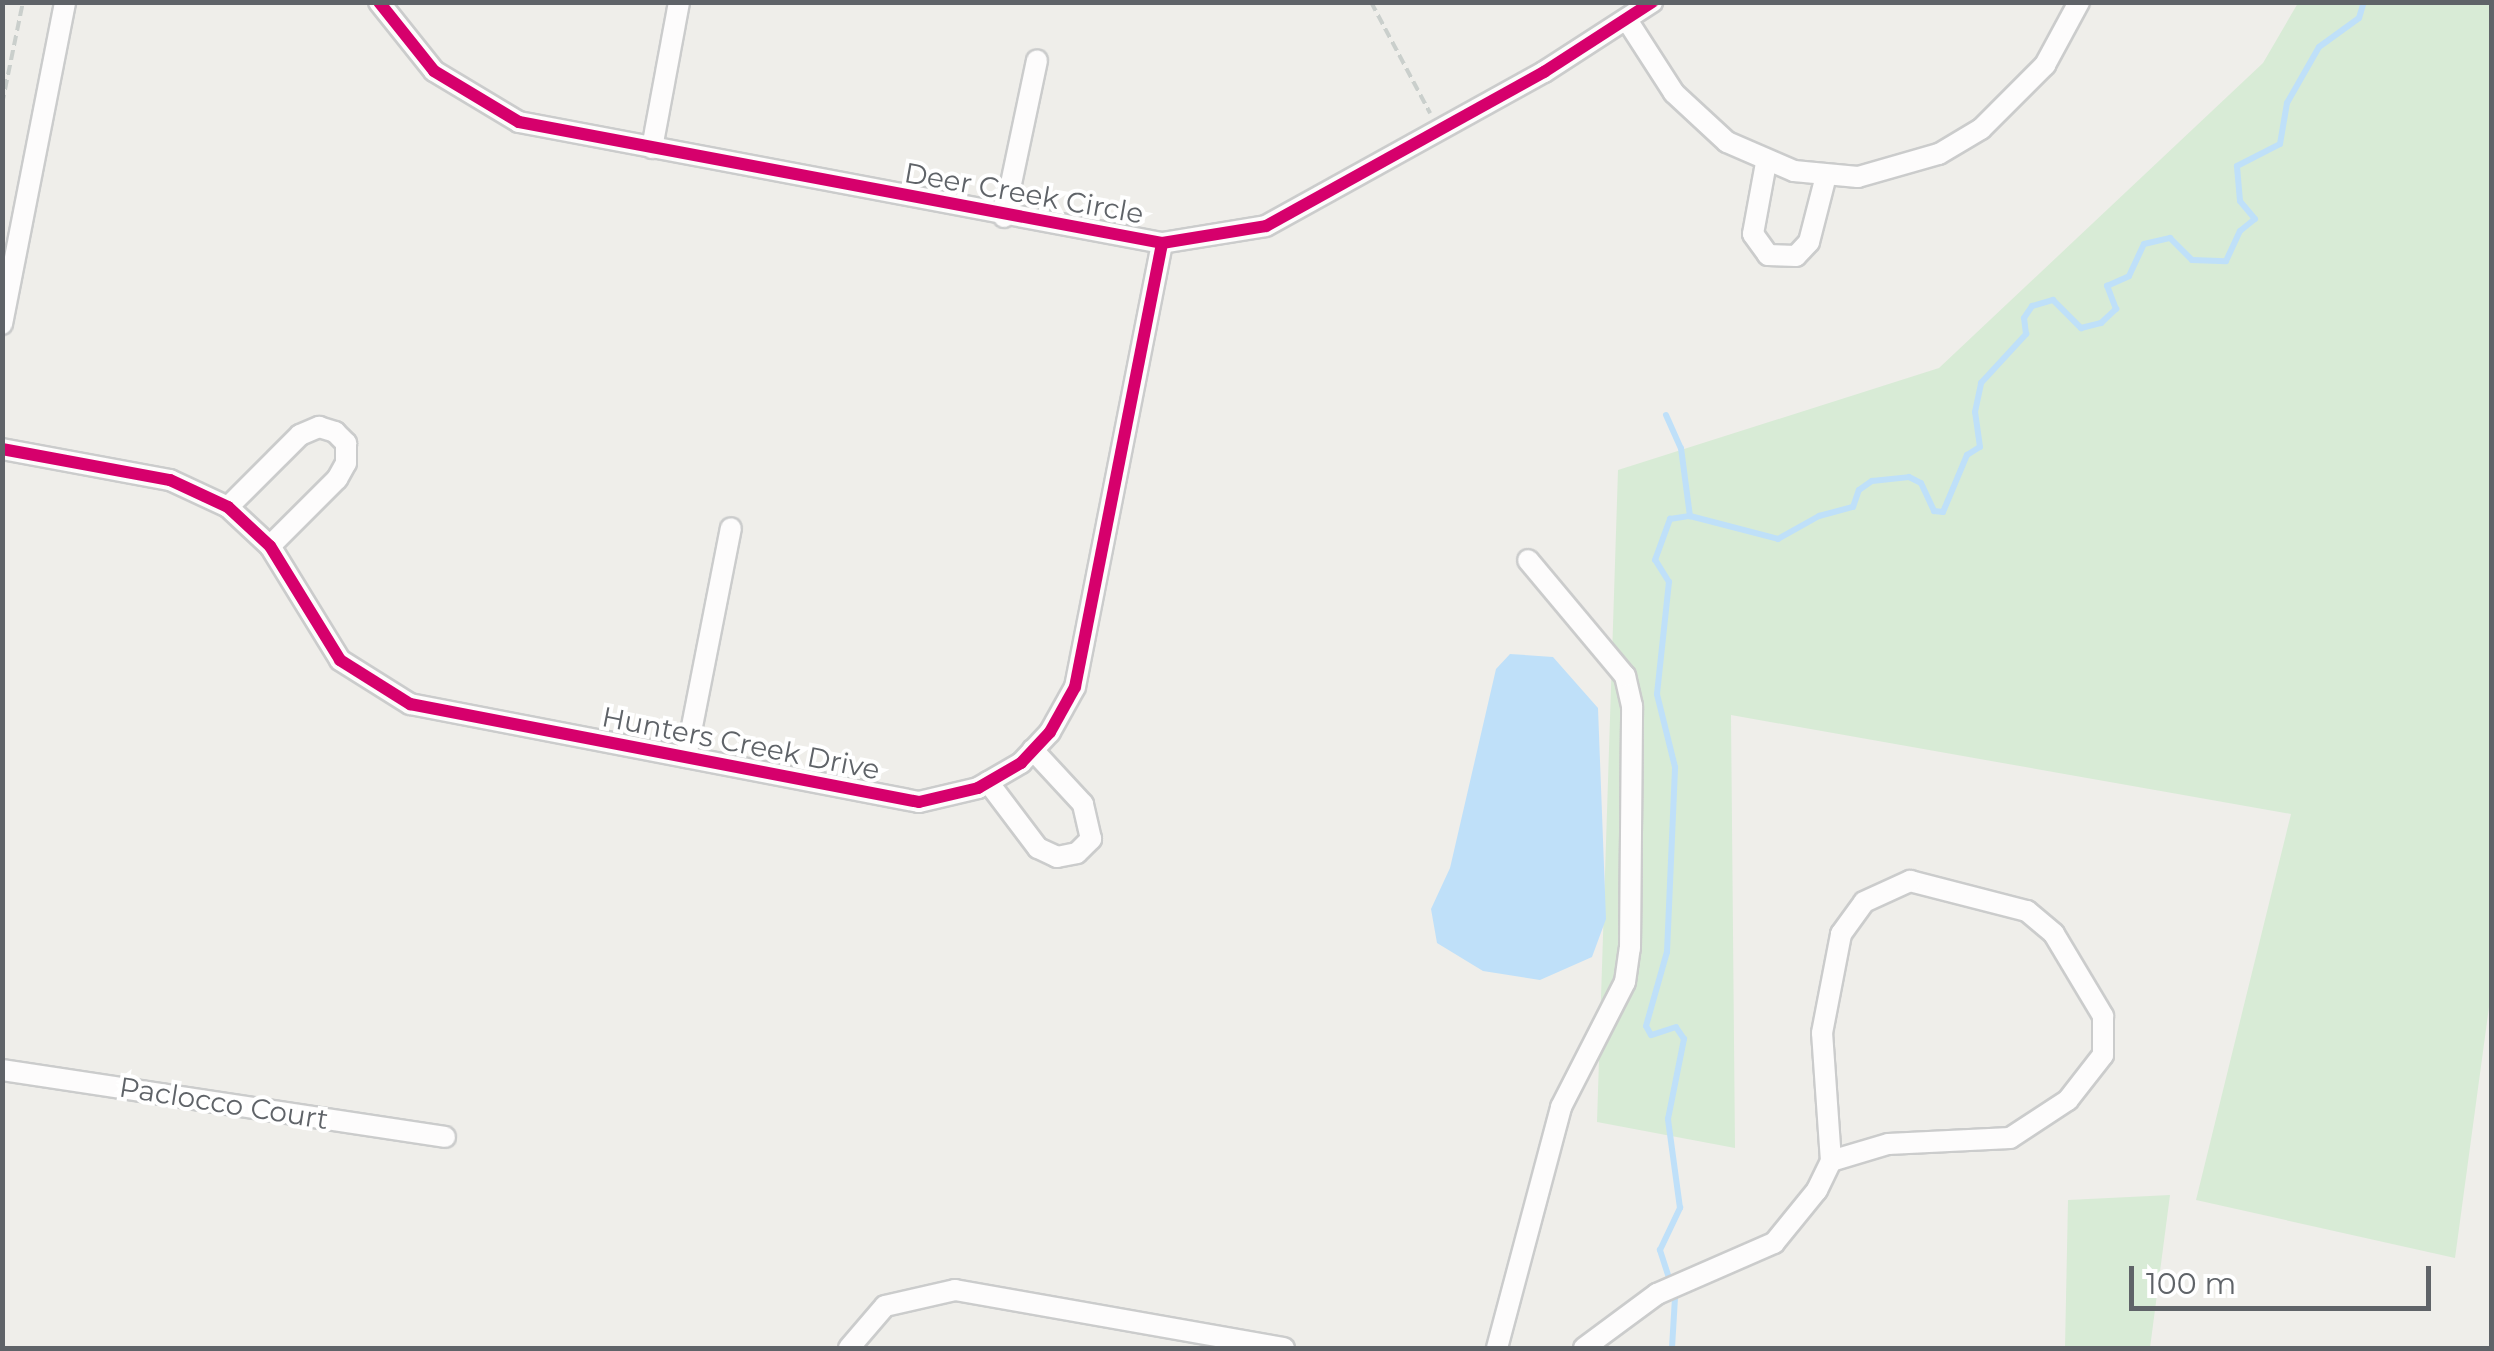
<!DOCTYPE html>
<style>
body{margin:0}
#map{position:relative;width:2494px;height:1351px;overflow:hidden;background:#efeeea;font-family:Montserrat,sans-serif}
div>[style]{position:absolute}
[style*='--x']{left:calc(var(--x)*1px);top:calc(var(--y)*1px);width:calc(var(--w)*1px);rotate:calc(var(--a)*1deg)}
.green>*{inset:0;background:#d8ebd6}
.water>*{inset:0;background:#bfe0f9}
.stream>*{height:6px;margin:-3px;padding:0 3px;transform-origin:3px;border-radius:3px;background:#bfe0f9}
.path>*{height:4px;margin-top:-2px;transform-origin:0;background:repeating-linear-gradient(90deg,#cacfcc 0 10px,transparent 0 15px)}
.roads{filter:drop-shadow(2px 0 #cbcccc) drop-shadow(-2px 0 #cbcccc) drop-shadow(0 2px #cbcccc) drop-shadow(0 -2px #cbcccc)}
.minor>*{height:20px;margin:-10px;padding:0 10px;transform-origin:10px;border-radius:10px;background:#fdfcfc}
.cycleway>*{height:12px;margin:-6px;padding:0 6px;transform-origin:6px;border-radius:6px;background:#d6006c}
span{translate:-50% -50%;white-space:nowrap;text-align:center;line-height:1.15;-webkit-text-stroke:8px #fff;paint-order:stroke}
.street-label{font-size:28px;color:#5f6368}
.frame{position:absolute;inset:0;border:5px solid #5f6368;pointer-events:none}
.scale{position:absolute;left:2129px;top:1266px;width:302px;height:45px;box-sizing:border-box;border:5px solid #5f6368;border-top:0;padding-left:12px;font-size:30px;line-height:35px;white-space:nowrap;color:#5f6368;-webkit-text-stroke:8px #fff;paint-order:stroke}
</style>
<div id="map">
<div class="green">
<i style="clip-path:polygon(2298px 3px,2491px 3px,2492px 985px,2455px 1258px,2196px 1200px,2291px 814px,1731px 715px,1735px 1148px,1597px 1122px,1618px 470px,1939px 368px,2263px 63px)"></i>
<i style="clip-path:polygon(2170px 1195px,2150px 1348px,2065px 1348px,2068px 1200px)"></i>
</div>
<div class="water">
<i style="clip-path:polygon(1510px 654px,1553px 657px,1598px 708px,1606px 919px,1592px 957px,1540px 980px,1483px 971px,1437px 943px,1431px 909px,1450px 868px,1496px 669px)"></i>
</div>
<div class="stream">
<i style="--x:1666;--y:415;--w:36;--a:66"></i>
<i style="--x:1681;--y:448;--w:69;--a:82.5"></i>
<i style="--x:1670;--y:1281;--w:33;--a:-108"></i>
<i style="--x:1660;--y:1250;--w:47;--a:-64.5"></i>
<i style="--x:1680;--y:1208;--w:90;--a:-97.7"></i>
<i style="--x:1668;--y:1119;--w:82;--a:-78.7"></i>
<i style="--x:1684;--y:1039;--w:14;--a:-124"></i>
<i style="--x:1676;--y:1027;--w:26;--a:162"></i>
<i style="--x:1651;--y:1035;--w:10;--a:-119"></i>
<i style="--x:1646;--y:1026;--w:77;--a:-74.2"></i>
<i style="--x:1667;--y:952;--w:185;--a:-87.5"></i>
<i style="--x:1675;--y:767;--w:75;--a:-103.9"></i>
<i style="--x:1657;--y:694;--w:113;--a:-83.9"></i>
<i style="--x:1669;--y:582;--w:26;--a:-122"></i>
<i style="--x:1655;--y:560;--w:44;--a:-69.9"></i>
<i style="--x:1670;--y:519;--w:20;--a:-9"></i>
<i style="--x:1690;--y:516;--w:91;--a:14.6"></i>
<i style="--x:1778;--y:539;--w:47;--a:-29.3"></i>
<i style="--x:1819;--y:516;--w:35;--a:-15"></i>
<i style="--x:1853;--y:507;--w:18;--a:-71"></i>
<i style="--x:1859;--y:490;--w:16;--a:-35"></i>
<i style="--x:1872;--y:481;--w:37;--a:-6"></i>
<i style="--x:1909;--y:477;--w:13;--a:27"></i>
<i style="--x:1921;--y:483;--w:31;--a:65"></i>
<i style="--x:1934;--y:511;--w:9;--a:6"></i>
<i style="--x:1943;--y:512;--w:62;--a:-67.2"></i>
<i style="--x:1967;--y:455;--w:15;--a:-32"></i>
<i style="--x:1980;--y:447;--w:35;--a:-98"></i>
<i style="--x:1975;--y:412;--w:30;--a:-78"></i>
<i style="--x:1981;--y:383;--w:67;--a:-47.4"></i>
<i style="--x:2026;--y:334;--w:16;--a:-97"></i>
<i style="--x:2024;--y:318;--w:14;--a:-56"></i>
<i style="--x:2032;--y:306;--w:22;--a:-16"></i>
<i style="--x:2053;--y:300;--w:40;--a:45"></i>
<i style="--x:2081;--y:328;--w:21;--a:-14"></i>
<i style="--x:2101;--y:323;--w:21;--a:-43"></i>
<i style="--x:2116;--y:309;--w:25;--a:-111"></i>
<i style="--x:2107;--y:286;--w:24;--a:-24"></i>
<i style="--x:2129;--y:276;--w:35;--a:-65"></i>
<i style="--x:2144;--y:244;--w:27;--a:-13"></i>
<i style="--x:2170;--y:238;--w:31;--a:45"></i>
<i style="--x:2192;--y:260;--w:34;--a:2"></i>
<i style="--x:2226;--y:261;--w:33;--a:-65"></i>
<i style="--x:2240;--y:231;--w:19;--a:-39"></i>
<i style="--x:2255;--y:219;--w:23;--a:-130"></i>
<i style="--x:2240;--y:201;--w:35;--a:-95"></i>
<i style="--x:2237;--y:166;--w:48;--a:-27.1"></i>
<i style="--x:2280;--y:144;--w:42;--a:-80.3"></i>
<i style="--x:2287;--y:103;--w:64;--a:-60.3"></i>
<i style="--x:2319;--y:47;--w:49;--a:-35.9"></i>
<i style="--x:2359;--y:18;--w:17;--a:-73"></i>
<i style="--x:1672;--y:1348;--w:51;--a:-86.6"></i>
</div>
<div class="path">
<i style="--x:1371;--y:2;--w:126;--a:62"></i>
<i style="--x:2;--y:104;--w:104;--a:-78.4"></i>
</div>
<div class="roads">
<div class="minor">
<i style="--x:379;--y:2;--w:88;--a:51.4"></i>
<i style="--x:434;--y:71;--w:99;--a:31"></i>
<i style="--x:519;--y:122;--w:654;--a:10.66"></i>
<i style="--x:1162;--y:243;--w:105;--a:-9.3"></i>
<i style="--x:1266;--y:226;--w:318;--a:-29"></i>
<i style="--x:1544;--y:72;--w:129;--a:-32.9"></i>
<i style="--x:1627;--y:20;--w:87;--a:57.2"></i>
<i style="--x:1674;--y:93;--w:72;--a:42.8"></i>
<i style="--x:1727;--y:142;--w:73;--a:23.4"></i>
<i style="--x:1794;--y:171;--w:64;--a:5.4"></i>
<i style="--x:1858;--y:177;--w:84;--a:-15.9"></i>
<i style="--x:1939;--y:154;--w:49;--a:-30.8"></i>
<i style="--x:1981;--y:129;--w:91;--a:-45"></i>
<i style="--x:2045;--y:65;--w:72;--a:-61.6"></i>
<i style="--x:652;--y:148;--w:148;--a:-79.5"></i>
<i style="--x:1766;--y:163;--w:72;--a:100.4"></i>
<i style="--x:1753;--y:234;--w:26;--a:54"></i>
<i style="--x:1768;--y:255;--w:28;--a:2"></i>
<i style="--x:1796;--y:256;--w:19;--a:-47"></i>
<i style="--x:1809;--y:242;--w:68;--a:-75.6"></i>
<i style="--x:1004;--y:217;--w:160;--a:-78.1"></i>
<i style="--x:2;--y:324;--w:328;--a:-78.9"></i>
<i style="--x:2;--y:449;--w:171;--a:10.5"></i>
<i style="--x:170;--y:480;--w:64;--a:25"></i>
<i style="--x:228;--y:507;--w:57;--a:42.9"></i>
<i style="--x:270;--y:546;--w:134;--a:58.4"></i>
<i style="--x:340;--y:660;--w:83;--a:32.2"></i>
<i style="--x:410;--y:704;--w:518;--a:10.9"></i>
<i style="--x:919;--y:802;--w:61;--a:-13.3"></i>
<i style="--x:978;--y:788;--w:50;--a:-30.2"></i>
<i style="--x:1021;--y:763;--w:42;--a:-46.9"></i>
<i style="--x:1050;--y:732;--w:51;--a:-60.9"></i>
<i style="--x:1075;--y:687;--w:452;--a:-78.9"></i>
<i style="--x:228;--y:507;--w:102;--a:-45"></i>
<i style="--x:300;--y:435;--w:21;--a:-23"></i>
<i style="--x:319;--y:427;--w:17;--a:17"></i>
<i style="--x:335;--y:432;--w:16;--a:45"></i>
<i style="--x:346;--y:443;--w:20;--a:90"></i>
<i style="--x:346;--y:463;--w:18;--a:119"></i>
<i style="--x:337;--y:479;--w:95;--a:135"></i>
<i style="--x:686;--y:757;--w:233;--a:-78.9"></i>
<i style="--x:988;--y:782;--w:83;--a:52.9"></i>
<i style="--x:1038;--y:848;--w:21;--a:25"></i>
<i style="--x:1057;--y:857;--w:20;--a:-11"></i>
<i style="--x:1077;--y:853;--w:20;--a:-45"></i>
<i style="--x:1091;--y:839;--w:36;--a:-103"></i>
<i style="--x:1083;--y:804;--w:74;--a:-132.8"></i>
<i style="--x:1910;--y:881;--w:121;--a:14.4"></i>
<i style="--x:2027;--y:911;--w:35;--a:40"></i>
<i style="--x:2054;--y:934;--w:96;--a:59.1"></i>
<i style="--x:2103;--y:1016;--w:39;--a:90"></i>
<i style="--x:2103;--y:1055;--w:57;--a:127.9"></i>
<i style="--x:2068;--y:1100;--w:69;--a:146.8"></i>
<i style="--x:2010;--y:1138;--w:122;--a:177.2"></i>
<i style="--x:1888;--y:1144;--w:59;--a:163.4"></i>
<i style="--x:1831;--y:1161;--w:128;--a:-94"></i>
<i style="--x:1822;--y:1033;--w:101;--a:-79.1"></i>
<i style="--x:1841;--y:934;--w:39;--a:-54"></i>
<i style="--x:1864;--y:902;--w:51;--a:-24.5"></i>
<i style="--x:2;--y:1070;--w:448;--a:8.6"></i>
<i style="--x:849;--y:1348;--w:55;--a:-49.4"></i>
<i style="--x:885;--y:1306;--w:72;--a:-12.9"></i>
<i style="--x:955;--y:1290;--w:334;--a:10"></i>
<i style="--x:1497;--y:1348;--w:249;--a:-75.1"></i>
<i style="--x:1561;--y:1107;--w:140;--a:-62.9"></i>
<i style="--x:1625;--y:982;--w:34;--a:-82"></i>
<i style="--x:1630;--y:948;--w:242;--a:-89.5"></i>
<i style="--x:1632;--y:706;--w:31;--a:-103"></i>
<i style="--x:1625;--y:676;--w:151;--a:-129.9"></i>
<i style="--x:1584;--y:1348;--w:91;--a:-36.5"></i>
<i style="--x:1657;--y:1294;--w:128;--a:-23.6"></i>
<i style="--x:1774;--y:1243;--w:68;--a:-50.9"></i>
<i style="--x:1817;--y:1190;--w:32;--a:-64"></i>
</div>
</div>
<div class="cycleway">
<i style="--x:379;--y:2;--w:88;--a:51.4"></i>
<i style="--x:434;--y:71;--w:99;--a:31"></i>
<i style="--x:519;--y:122;--w:654;--a:10.66"></i>
<i style="--x:1162;--y:243;--w:105;--a:-9.3"></i>
<i style="--x:1266;--y:226;--w:318;--a:-29"></i>
<i style="--x:1544;--y:72;--w:129;--a:-32.9"></i>
<i style="--x:2;--y:449;--w:171;--a:10.5"></i>
<i style="--x:170;--y:480;--w:64;--a:25"></i>
<i style="--x:228;--y:507;--w:57;--a:42.9"></i>
<i style="--x:270;--y:546;--w:134;--a:58.4"></i>
<i style="--x:340;--y:660;--w:83;--a:32.2"></i>
<i style="--x:410;--y:704;--w:518;--a:10.9"></i>
<i style="--x:919;--y:802;--w:61;--a:-13.3"></i>
<i style="--x:978;--y:788;--w:50;--a:-30.2"></i>
<i style="--x:1021;--y:763;--w:42;--a:-46.9"></i>
<i style="--x:1050;--y:732;--w:51;--a:-60.9"></i>
<i style="--x:1075;--y:687;--w:452;--a:-78.9"></i>
</div>
<div class="street-label">
<span style="left:1024px;top:193px;rotate:10deg">Deer Creek Circle</span>
<span style="left:741px;top:743px;rotate:11deg">Hunters Creek Drive</span>
<span style="left:224px;top:1103px;rotate:9deg">Paclocco Court</span>
</div>
<div class="frame"></div>
<div class="scale">100 m</div>
</div>
